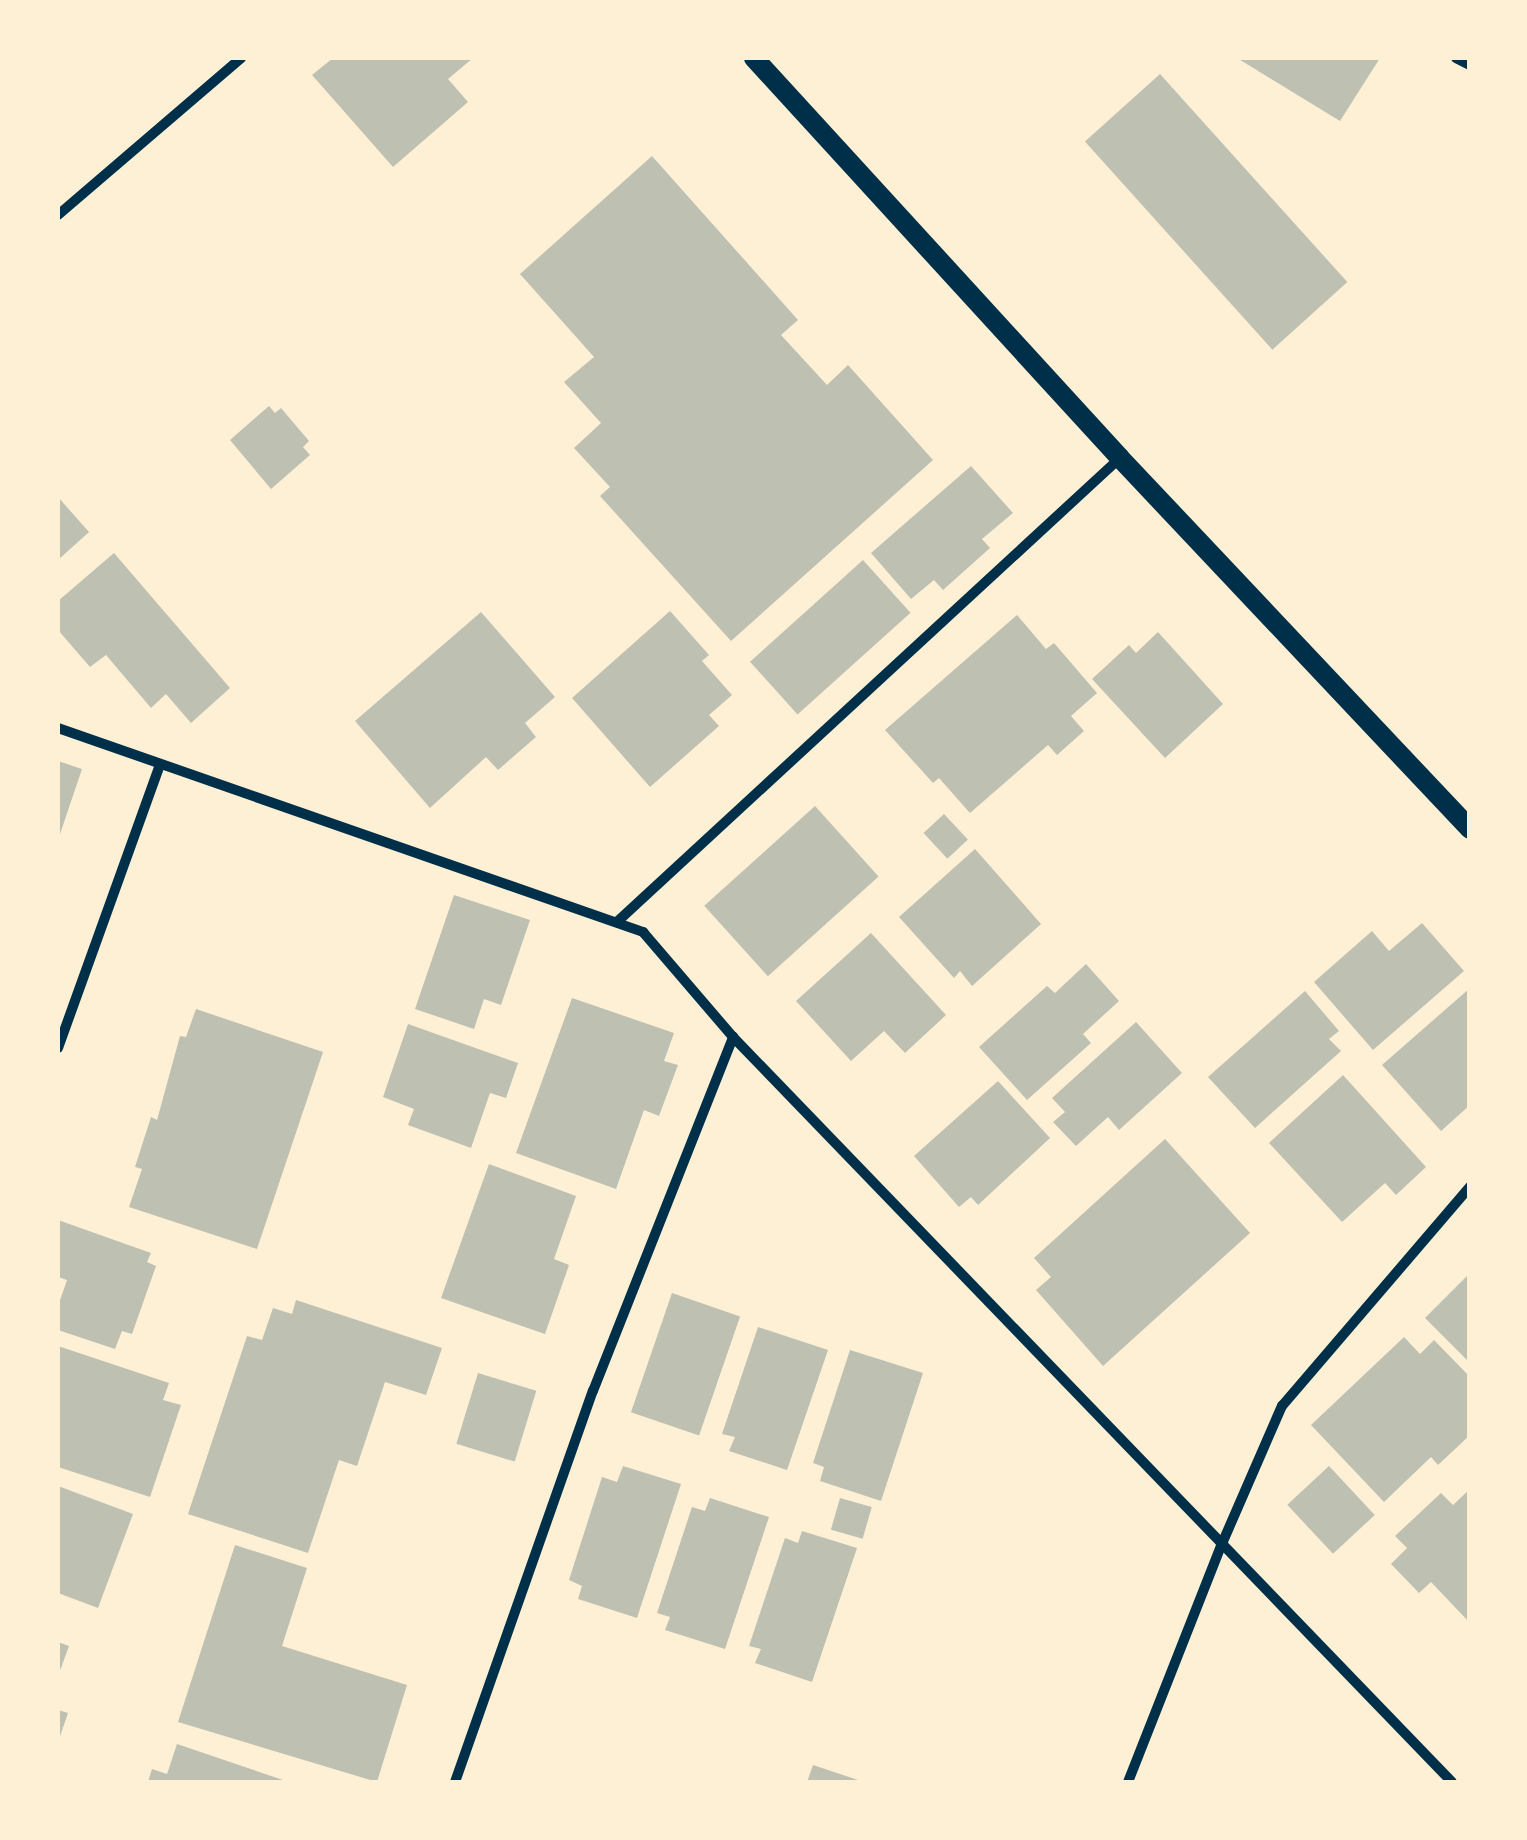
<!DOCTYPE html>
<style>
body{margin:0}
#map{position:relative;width:1527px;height:1840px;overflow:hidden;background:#fdf0d5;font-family:"Space Grotesk",sans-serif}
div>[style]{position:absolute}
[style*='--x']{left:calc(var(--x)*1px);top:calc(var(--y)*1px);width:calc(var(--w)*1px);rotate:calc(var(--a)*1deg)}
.building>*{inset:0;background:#bec0b2;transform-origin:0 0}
.minor>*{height:10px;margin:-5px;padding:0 5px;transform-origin:5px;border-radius:5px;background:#003049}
.secondary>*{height:20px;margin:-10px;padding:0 10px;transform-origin:10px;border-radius:10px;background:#003049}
span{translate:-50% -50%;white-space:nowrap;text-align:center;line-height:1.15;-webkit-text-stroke:8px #fdf0d5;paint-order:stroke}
.frame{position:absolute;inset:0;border:60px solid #fdf0d5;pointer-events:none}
</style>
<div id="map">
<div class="building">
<i style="clip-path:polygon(333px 58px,473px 58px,448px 79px,468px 102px,393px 167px,312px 75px)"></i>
<i style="clip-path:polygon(1237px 58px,1380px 58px,1340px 121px)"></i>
<i style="left:1160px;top:74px;width:280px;height:101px;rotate:48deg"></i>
<i style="clip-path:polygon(652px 156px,798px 320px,781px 335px,827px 385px,848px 365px,933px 460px,731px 641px,600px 496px,610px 487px,574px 448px,601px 423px,564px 382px,594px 357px,520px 274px)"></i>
<i style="clip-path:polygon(269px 406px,275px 413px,281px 408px,309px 441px,303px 447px,310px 455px,271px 489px,230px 440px)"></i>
<i style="clip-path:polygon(971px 466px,1013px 513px,982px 539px,990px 548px,943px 590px,934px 580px,911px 599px,871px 553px)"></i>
<i style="clip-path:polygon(58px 497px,89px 532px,58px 560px)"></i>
<i style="clip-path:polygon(114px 553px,230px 688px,191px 723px,166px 694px,151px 708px,106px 655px,90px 667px,58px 630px,58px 601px)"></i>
<i style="left:863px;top:560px;width:71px;height:152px;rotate:48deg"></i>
<i style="clip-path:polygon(670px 611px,709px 655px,702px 661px,732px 695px,709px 715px,719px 726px,650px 787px,572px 698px)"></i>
<i style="clip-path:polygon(481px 612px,555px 697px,525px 723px,536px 737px,498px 770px,486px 757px,430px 808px,355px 721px)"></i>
<i style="clip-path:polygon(1017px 615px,1046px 649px,1054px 643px,1097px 693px,1071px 716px,1084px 731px,1057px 755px,1048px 745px,970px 813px,939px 778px,933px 783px,885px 730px)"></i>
<i style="clip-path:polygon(1158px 632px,1223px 704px,1165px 758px,1092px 679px,1129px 645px,1136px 653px)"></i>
<i style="clip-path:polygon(58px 761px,82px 769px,58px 840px)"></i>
<i style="left:815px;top:806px;width:95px;height:149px;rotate:48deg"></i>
<i style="left:944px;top:814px;width:35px;height:28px;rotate:47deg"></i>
<i style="clip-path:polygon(975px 849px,1041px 924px,972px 986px,960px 971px,954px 978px,899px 917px)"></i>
<i style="clip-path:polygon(454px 895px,530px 920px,501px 1005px,484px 999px,474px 1029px,415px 1009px)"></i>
<i style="clip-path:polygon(1422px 923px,1464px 971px,1373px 1050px,1314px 982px,1372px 931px,1389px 951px)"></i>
<i style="clip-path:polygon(871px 933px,946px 1015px,905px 1053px,884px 1031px,851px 1061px,796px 1001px)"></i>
<i style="clip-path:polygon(1086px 964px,1119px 1001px,1083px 1034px,1091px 1043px,1027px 1100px,979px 1047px,1047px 986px,1055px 993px)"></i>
<i style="clip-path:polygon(1470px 988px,1470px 1105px,1441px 1131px,1382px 1065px)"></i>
<i style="clip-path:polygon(1305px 991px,1339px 1031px,1329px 1039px,1341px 1051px,1255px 1128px,1208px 1077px)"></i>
<i style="clip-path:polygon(572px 998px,674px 1033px,664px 1061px,678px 1065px,659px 1116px,644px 1110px,616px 1189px,516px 1153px)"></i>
<i style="clip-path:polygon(196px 1009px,323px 1052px,257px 1249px,129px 1207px,142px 1169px,135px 1167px,151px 1117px,157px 1120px,180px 1036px,186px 1037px)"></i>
<i style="clip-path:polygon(1136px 1022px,1182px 1073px,1119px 1130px,1108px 1117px,1076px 1146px,1053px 1122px,1065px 1112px,1052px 1098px)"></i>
<i style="clip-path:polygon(408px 1024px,518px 1063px,506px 1098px,490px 1093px,471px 1148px,408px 1125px,414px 1109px,383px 1097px)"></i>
<i style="clip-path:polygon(1343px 1075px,1426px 1167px,1396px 1195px,1385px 1183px,1342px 1222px,1269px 1143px)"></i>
<i style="clip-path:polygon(998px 1081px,1050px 1138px,978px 1205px,971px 1197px,959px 1207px,914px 1156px)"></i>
<i style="clip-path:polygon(1165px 1139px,1250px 1233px,1103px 1366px,1036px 1290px,1051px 1277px,1034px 1258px)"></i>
<i style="clip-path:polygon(489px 1164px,576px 1196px,554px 1259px,569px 1265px,545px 1334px,441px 1298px)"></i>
<i style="clip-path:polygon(58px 1220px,151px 1253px,147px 1262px,156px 1266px,132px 1334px,122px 1331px,115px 1349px,58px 1330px,58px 1306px,67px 1280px,58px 1277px)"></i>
<i style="clip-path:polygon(1470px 1273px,1470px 1363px,1425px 1318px)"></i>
<i style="left:672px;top:1293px;width:72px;height:126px;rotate:19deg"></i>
<i style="clip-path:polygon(296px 1300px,442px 1348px,426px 1395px,385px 1382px,357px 1466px,339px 1460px,308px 1553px,188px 1514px,247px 1336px,262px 1340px,273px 1308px,292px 1314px)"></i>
<i style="clip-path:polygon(758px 1327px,828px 1350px,787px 1470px,729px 1451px,735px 1437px,722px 1434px)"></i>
<i style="clip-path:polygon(1404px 1337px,1420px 1354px,1434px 1340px,1470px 1377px,1470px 1435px,1438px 1465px,1431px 1457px,1384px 1502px,1311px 1425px)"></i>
<i style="clip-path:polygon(58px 1346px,169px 1383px,163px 1400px,181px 1405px,150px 1497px,58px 1467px)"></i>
<i style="clip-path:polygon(850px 1350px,923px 1373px,881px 1501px,820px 1481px,824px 1467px,813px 1463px)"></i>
<i style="left:478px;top:1373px;width:61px;height:74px;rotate:17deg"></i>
<i style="clip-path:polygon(623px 1466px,681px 1484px,637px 1618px,578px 1599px,582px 1586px,569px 1580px,602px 1477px,617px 1482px)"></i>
<i style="left:1329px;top:1466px;width:67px;height:57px;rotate:47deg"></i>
<i style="clip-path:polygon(58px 1486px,133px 1514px,98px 1608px,58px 1593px)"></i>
<i style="clip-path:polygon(1470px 1489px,1470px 1623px,1431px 1582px,1419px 1593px,1391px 1564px,1407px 1548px,1395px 1536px,1441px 1493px,1453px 1505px)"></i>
<i style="clip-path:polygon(710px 1498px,769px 1517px,725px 1649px,665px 1630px,670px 1617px,657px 1613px,692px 1507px,705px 1511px)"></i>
<i style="left:840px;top:1498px;width:33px;height:33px;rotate:16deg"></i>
<i style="clip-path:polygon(802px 1531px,857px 1548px,812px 1682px,755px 1663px,761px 1649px,749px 1646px,785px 1538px,798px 1543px)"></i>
<i style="clip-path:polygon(235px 1545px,307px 1568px,282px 1646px,407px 1685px,377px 1782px,178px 1722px)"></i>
<i style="clip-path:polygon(58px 1642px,69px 1646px,58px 1676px)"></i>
<i style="clip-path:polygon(58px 1710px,68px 1713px,58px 1742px)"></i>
<i style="clip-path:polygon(177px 1744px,289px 1782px,148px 1782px,152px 1769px,167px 1774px)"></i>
<i style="clip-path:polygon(813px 1765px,864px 1782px,807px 1782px)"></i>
</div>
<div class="minor">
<i style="--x:1456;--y:58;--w:16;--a:27"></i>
<i style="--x:58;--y:215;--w:241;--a:-40.6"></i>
<i style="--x:58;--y:728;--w:620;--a:19.22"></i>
<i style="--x:643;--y:932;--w:138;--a:49.4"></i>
<i style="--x:733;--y:1037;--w:1035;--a:46.02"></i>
<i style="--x:618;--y:921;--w:683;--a:-42.69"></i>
<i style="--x:58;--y:1048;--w:301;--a:-70.2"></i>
<i style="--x:455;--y:1782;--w:415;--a:-70.6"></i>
<i style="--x:593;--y:1391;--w:381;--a:-68.4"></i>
<i style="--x:1128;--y:1782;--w:254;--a:-68.5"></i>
<i style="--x:1221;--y:1546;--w:153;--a:-66.5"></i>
<i style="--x:1282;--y:1406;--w:289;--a:-49.4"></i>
</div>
<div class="secondary">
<i style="--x:754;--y:58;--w:542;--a:47.54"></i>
<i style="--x:1120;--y:458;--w:510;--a:46.67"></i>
</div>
<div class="frame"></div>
</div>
